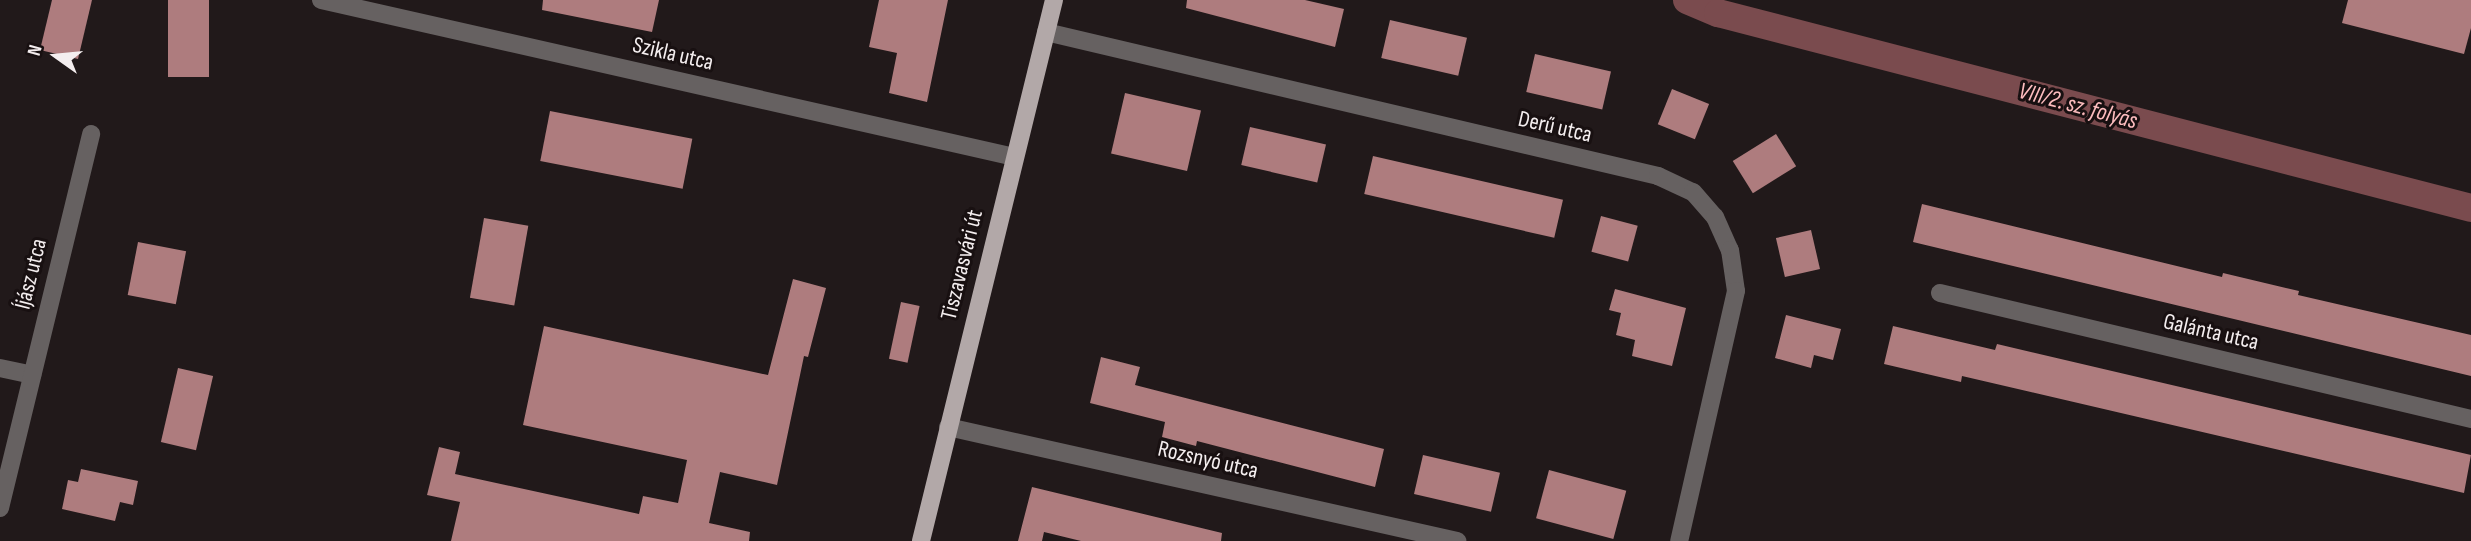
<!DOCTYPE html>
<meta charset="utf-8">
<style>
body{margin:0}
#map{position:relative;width:2471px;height:541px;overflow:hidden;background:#21191a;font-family:"Sofia Sans Condensed",sans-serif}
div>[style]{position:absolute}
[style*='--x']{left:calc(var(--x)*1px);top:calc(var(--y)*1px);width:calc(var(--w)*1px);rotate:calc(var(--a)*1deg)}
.canal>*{height:28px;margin:-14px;padding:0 14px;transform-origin:14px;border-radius:14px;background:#7a4b4e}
.building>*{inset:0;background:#ae7c7e;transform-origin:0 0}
.minor>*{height:18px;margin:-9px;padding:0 9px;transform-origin:9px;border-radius:9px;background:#666161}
.major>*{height:18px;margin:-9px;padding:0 9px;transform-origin:9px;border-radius:9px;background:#b2a8a8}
span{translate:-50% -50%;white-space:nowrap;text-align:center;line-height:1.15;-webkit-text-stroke:6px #181011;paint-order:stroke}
.street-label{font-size:23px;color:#f4eeef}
.water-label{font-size:24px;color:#fcbcbe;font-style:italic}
.north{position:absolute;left:21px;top:21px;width:70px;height:70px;-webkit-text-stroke:5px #181011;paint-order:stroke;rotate:285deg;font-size:19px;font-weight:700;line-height:28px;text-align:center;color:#f4eeef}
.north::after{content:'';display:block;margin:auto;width:24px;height:32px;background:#f4eeef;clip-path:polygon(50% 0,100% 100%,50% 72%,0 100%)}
</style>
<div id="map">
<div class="canal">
<i style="--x:1687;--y:0;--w:34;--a:23"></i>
<i style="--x:1718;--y:13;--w:778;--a:14.52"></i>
</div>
<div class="building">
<i style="clip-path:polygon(52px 0,92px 0,78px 59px,40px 50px)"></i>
<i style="left:168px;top:0;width:41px;height:77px"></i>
<i style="clip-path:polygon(543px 0,659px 0,652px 32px,542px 10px)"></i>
<i style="clip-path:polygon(879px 0,948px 0,927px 102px,889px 93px,897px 53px,869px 47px)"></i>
<i style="clip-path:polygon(1187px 0,1305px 0,1344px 9px,1335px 47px,1186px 8px)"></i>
<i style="clip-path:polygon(2348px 0,2471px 0,2471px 28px,2464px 54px,2342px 23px)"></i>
<i style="left:1390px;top:20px;width:79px;height:39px;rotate:13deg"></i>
<i style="left:1535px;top:54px;width:78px;height:39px;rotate:13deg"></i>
<i style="left:1672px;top:89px;width:40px;height:38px;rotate:22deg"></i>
<i style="left:1125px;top:93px;width:78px;height:62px;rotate:13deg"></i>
<i style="left:550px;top:111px;width:145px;height:51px;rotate:11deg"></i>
<i style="left:1250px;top:127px;width:78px;height:39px;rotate:13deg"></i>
<i style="left:1776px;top:134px;width:38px;height:51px;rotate:58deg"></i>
<i style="left:1373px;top:156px;width:195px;height:39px;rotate:13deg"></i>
<i style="clip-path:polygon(1922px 204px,2222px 277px,2223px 273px,2299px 291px,2298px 295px,2471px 335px,2471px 376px,1913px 242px)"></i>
<i style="left:1601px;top:216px;width:38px;height:37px;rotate:15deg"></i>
<i style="left:484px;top:218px;width:45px;height:81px;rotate:10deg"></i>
<i style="left:1811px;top:230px;width:40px;height:36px;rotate:77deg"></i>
<i style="left:138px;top:242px;width:49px;height:54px;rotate:11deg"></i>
<i style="clip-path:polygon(793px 279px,826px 288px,808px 357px,804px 356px,777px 485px,720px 472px,709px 523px,750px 532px,749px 541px,451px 541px,460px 502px,427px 495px,439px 447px,460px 452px,455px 474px,639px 514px,643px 496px,678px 503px,687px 460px,523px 425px,544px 326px,768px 375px)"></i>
<i style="clip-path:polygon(1615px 289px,1686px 308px,1672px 366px,1632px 356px,1635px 340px,1616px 335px,1621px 313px,1609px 310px)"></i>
<i style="left:901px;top:302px;width:19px;height:58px;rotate:12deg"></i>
<i style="clip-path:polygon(1786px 315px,1841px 329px,1833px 360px,1814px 355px,1811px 368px,1775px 358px)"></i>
<i style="clip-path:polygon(1893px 326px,1995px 350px,1997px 344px,2471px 455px,2464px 493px,1962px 376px,1961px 382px,1884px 364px)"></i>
<i style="clip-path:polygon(1101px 357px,1140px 367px,1135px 385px,1384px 449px,1375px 487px,1197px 441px,1196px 446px,1162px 437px,1165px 422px,1090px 403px)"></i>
<i style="left:178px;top:368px;width:36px;height:76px;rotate:13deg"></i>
<i style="left:1423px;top:455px;width:79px;height:40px;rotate:13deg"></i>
<i style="clip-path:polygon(81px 469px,138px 481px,133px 505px,120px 502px,115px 521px,62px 509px,68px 480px,78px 482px)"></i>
<i style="left:1549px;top:470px;width:80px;height:50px;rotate:15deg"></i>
<i style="clip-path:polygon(1032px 487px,1222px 533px,1221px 541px,1081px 541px,1044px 532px,1042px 541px,1018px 541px)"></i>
</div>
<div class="minor">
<i style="--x:321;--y:0;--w:711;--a:12.76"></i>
<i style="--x:1046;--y:32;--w:629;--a:13.24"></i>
<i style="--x:1658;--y:176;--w:38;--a:25"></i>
<i style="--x:1693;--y:192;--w:33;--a:49"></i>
<i style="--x:1715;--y:217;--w:36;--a:66"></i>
<i style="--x:1730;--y:250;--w:41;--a:81.7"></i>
<i style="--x:1736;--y:291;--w:256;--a:102.8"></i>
<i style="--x:1940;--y:293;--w:546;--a:13.35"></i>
<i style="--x:0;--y:368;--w:33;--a:12"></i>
<i style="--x:948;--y:427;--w:522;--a:12.62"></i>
<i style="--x:0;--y:508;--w:385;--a:-76.3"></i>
</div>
<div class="major">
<i style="--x:921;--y:541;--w:557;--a:-76.19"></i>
</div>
<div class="street-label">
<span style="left:673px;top:54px;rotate:13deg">Szikla utca</span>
<span style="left:1555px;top:127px;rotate:13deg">Derű utca</span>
<span style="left:962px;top:265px;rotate:-76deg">Tiszavasvári út</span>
<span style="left:31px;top:274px;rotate:-76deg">Íjász utca</span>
<span style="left:2211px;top:332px;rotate:13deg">Galánta utca</span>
<span style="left:1208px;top:460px;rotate:13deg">Rozsnyó utca</span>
</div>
<div class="water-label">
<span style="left:2078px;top:106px;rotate:15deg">VIII/2. sz. folyás</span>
</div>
<div class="north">N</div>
</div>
